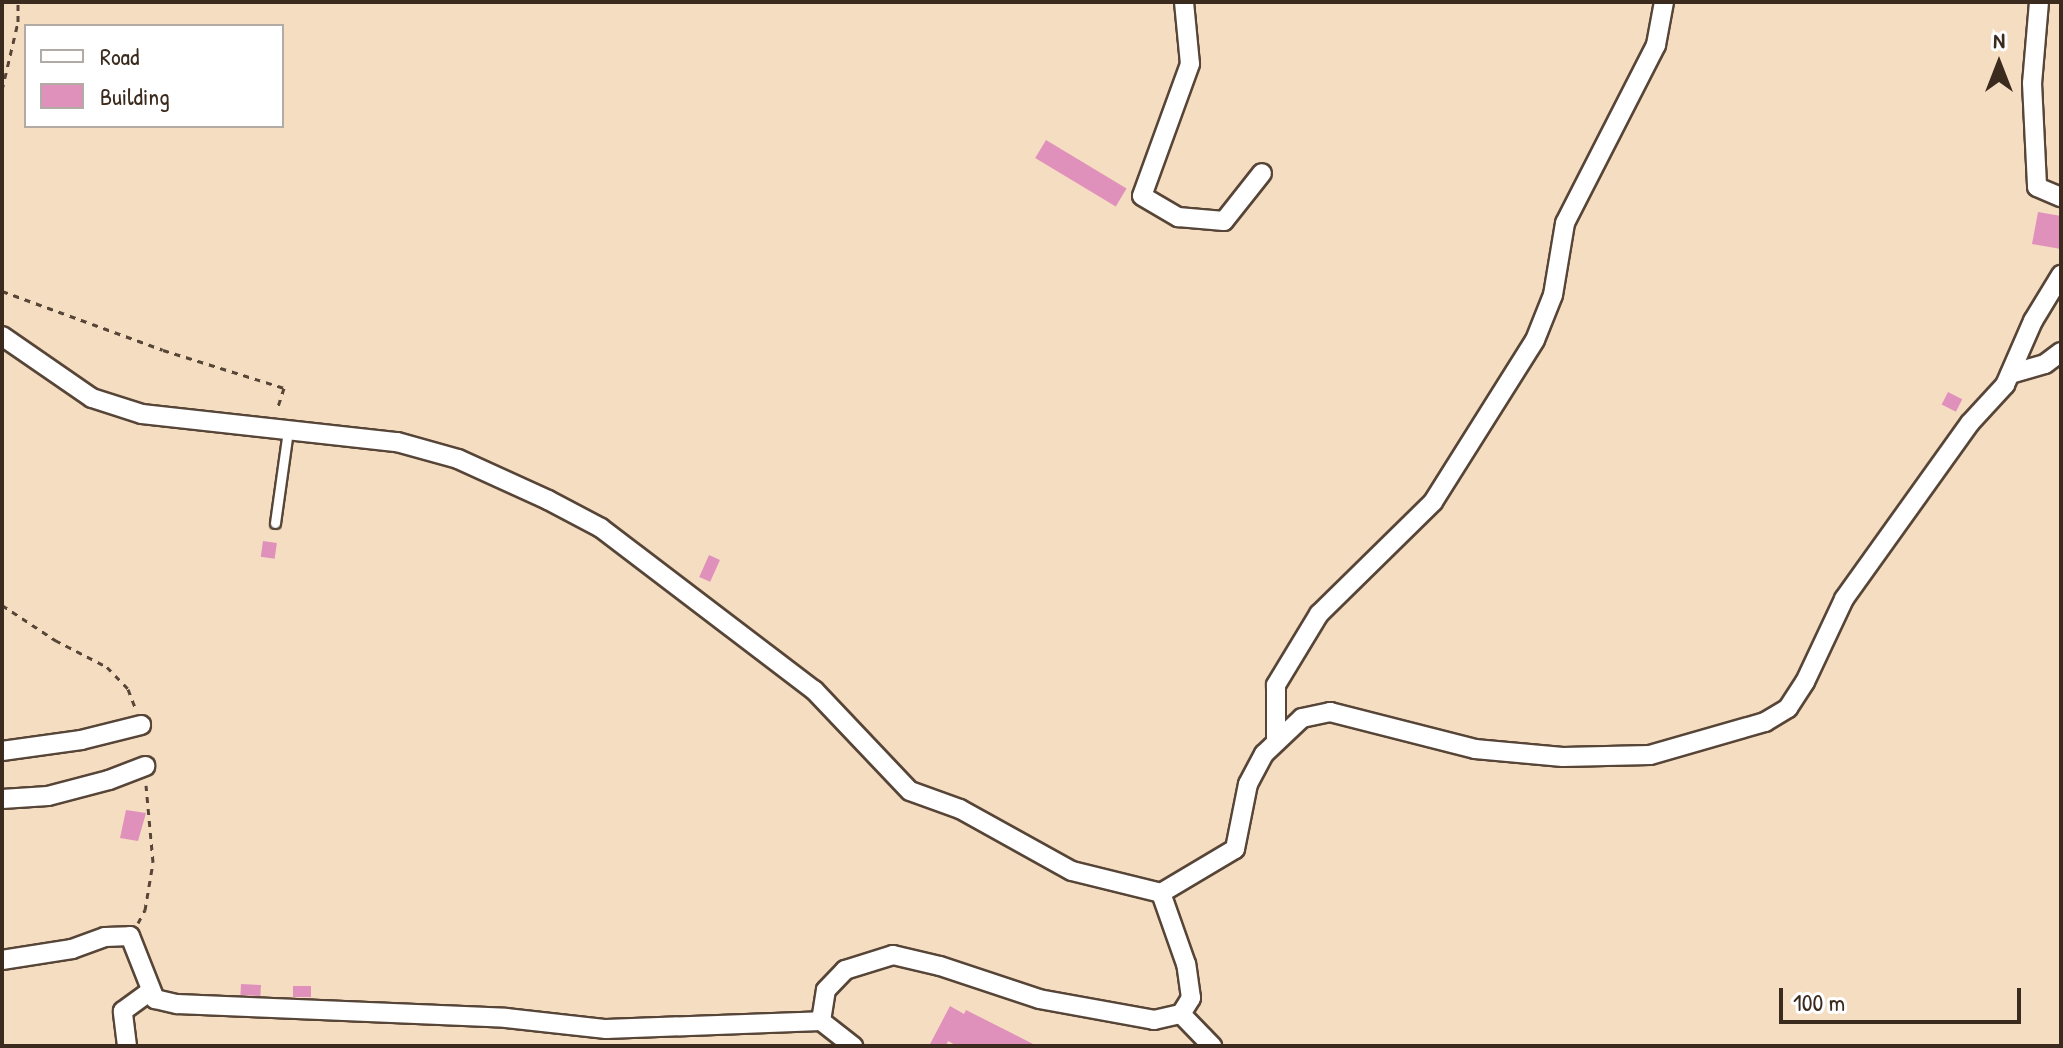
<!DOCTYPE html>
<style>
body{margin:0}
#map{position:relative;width:2063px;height:1048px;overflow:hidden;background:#f5ddc2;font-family:"Patrick Hand",sans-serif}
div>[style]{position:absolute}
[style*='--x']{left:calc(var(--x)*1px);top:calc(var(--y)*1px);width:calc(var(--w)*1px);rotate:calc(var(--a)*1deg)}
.building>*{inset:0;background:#df91bc;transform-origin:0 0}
.path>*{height:3px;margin-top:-1.5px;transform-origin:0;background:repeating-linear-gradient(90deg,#574537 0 6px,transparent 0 12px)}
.roads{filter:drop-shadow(2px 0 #574537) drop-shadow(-2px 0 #574537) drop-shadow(0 2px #574537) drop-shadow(0 -2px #574537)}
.lane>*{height:9px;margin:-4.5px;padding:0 4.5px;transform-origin:4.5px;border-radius:4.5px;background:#fff}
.street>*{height:18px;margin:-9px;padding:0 9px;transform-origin:9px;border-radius:9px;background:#fff}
span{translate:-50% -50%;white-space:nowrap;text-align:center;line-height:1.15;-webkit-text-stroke:8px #fff;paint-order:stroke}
.frame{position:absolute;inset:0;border:4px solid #3b2a1e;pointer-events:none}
.legend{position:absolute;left:24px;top:24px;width:260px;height:104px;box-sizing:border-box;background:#fff;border:2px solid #b1aaa5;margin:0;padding:10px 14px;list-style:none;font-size:24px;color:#3b2a1e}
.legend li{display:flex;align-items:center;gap:16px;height:40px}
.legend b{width:40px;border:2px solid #b1aaa5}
.north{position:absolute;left:1959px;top:24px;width:80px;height:80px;-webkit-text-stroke:6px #fff;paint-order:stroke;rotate:0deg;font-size:22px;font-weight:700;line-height:32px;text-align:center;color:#3b2a1e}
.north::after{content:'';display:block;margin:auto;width:28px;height:36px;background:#3b2a1e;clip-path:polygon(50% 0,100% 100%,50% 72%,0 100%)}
.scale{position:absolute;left:1779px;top:988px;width:242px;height:36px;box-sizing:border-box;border:4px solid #3b2a1e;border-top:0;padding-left:10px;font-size:24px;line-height:28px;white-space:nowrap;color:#3b2a1e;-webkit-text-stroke:6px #fff;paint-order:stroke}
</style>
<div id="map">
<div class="building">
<i style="left:1046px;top:140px;width:94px;height:21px;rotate:31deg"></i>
<i style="clip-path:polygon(2038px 212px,2061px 216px,2061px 249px,2032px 244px)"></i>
<i style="left:1948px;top:392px;width:16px;height:14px;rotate:27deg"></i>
<i style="left:263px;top:541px;width:14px;height:16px;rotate:8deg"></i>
<i style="left:709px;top:555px;width:12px;height:24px;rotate:24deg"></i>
<i style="clip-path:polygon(126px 810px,146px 813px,138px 841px,120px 838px)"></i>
<i style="left:241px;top:984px;width:20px;height:11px;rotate:3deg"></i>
<i style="left:293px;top:986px;width:18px;height:11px"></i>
<i style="clip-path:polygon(950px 1006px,964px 1014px,966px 1010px,1037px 1046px,957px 1046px,948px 1041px,946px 1046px,929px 1046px)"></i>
</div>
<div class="path">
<i style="--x:2;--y:90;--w:70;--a:-76.8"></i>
<i style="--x:18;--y:22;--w:20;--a:-90"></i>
<i style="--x:2;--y:291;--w:171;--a:20.1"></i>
<i style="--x:163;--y:350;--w:127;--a:17.4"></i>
<i style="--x:284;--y:388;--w:23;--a:108"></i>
<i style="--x:2;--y:605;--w:64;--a:33.4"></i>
<i style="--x:55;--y:640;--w:59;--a:27.4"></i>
<i style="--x:107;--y:667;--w:30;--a:46"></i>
<i style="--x:128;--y:689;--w:22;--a:69"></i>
<i style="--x:138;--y:923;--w:15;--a:-62"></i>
<i style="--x:145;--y:910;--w:49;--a:-80.5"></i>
<i style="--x:153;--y:862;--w:77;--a:-95.2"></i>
</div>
<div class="roads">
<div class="lane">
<i style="--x:275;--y:523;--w:94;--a:-82"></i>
</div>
<div class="street">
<i style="--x:1184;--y:2;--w:62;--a:84.5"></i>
<i style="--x:1190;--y:64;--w:140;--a:110"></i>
<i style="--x:1142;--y:196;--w:42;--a:30.3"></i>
<i style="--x:1178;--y:217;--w:46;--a:5"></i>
<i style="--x:1224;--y:221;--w:61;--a:-51.6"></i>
<i style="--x:2039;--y:2;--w:81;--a:94.9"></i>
<i style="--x:2032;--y:83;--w:104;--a:87.2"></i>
<i style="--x:2037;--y:187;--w:26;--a:23"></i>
<i style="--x:2;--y:336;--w:109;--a:34.6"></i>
<i style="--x:92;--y:398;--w:52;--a:17.7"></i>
<i style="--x:142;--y:414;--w:257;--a:6.3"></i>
<i style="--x:397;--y:442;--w:63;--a:15.6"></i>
<i style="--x:458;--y:459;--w:99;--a:24.5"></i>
<i style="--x:548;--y:500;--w:60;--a:27.8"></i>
<i style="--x:601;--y:528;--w:268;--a:37.3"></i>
<i style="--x:814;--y:690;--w:139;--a:46.5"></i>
<i style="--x:910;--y:791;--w:53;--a:19.8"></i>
<i style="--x:960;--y:809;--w:128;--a:29"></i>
<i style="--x:1072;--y:871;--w:92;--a:13.9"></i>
<i style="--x:1161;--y:893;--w:86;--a:-30.7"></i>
<i style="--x:1235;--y:849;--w:66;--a:-78.7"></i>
<i style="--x:1248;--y:784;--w:34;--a:-62"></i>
<i style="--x:1264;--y:754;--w:52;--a:-43.5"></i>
<i style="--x:1302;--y:718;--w:29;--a:-12"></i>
<i style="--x:1330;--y:712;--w:150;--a:14.3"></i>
<i style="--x:1475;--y:749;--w:88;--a:5.2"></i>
<i style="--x:1563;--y:757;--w:87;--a:-1.3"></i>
<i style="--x:1650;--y:755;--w:120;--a:-16"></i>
<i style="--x:1765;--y:722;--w:27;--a:-31"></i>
<i style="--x:1788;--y:708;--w:31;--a:-57"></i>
<i style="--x:1805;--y:682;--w:92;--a:-64.8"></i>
<i style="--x:1844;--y:599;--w:216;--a:-54.4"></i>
<i style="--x:1970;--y:423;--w:52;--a:-47.4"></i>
<i style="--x:2005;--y:385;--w:70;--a:-66.4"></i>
<i style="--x:2033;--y:321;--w:54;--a:-58.7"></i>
<i style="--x:2010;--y:374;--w:36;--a:-16"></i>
<i style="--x:2045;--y:364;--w:20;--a:-37"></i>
<i style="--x:1276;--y:742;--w:57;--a:-90"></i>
<i style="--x:1276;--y:685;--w:83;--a:-58.8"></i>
<i style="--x:1319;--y:614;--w:160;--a:-44.5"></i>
<i style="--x:1433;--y:502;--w:191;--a:-57.8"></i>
<i style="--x:1535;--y:340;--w:48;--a:-68.2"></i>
<i style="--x:1553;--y:295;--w:73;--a:-80.5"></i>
<i style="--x:1565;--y:223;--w:200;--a:-62.9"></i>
<i style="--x:1656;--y:45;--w:44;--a:-79.5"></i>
<i style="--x:2;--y:751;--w:80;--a:-7.9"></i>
<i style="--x:81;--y:740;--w:62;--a:-14"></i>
<i style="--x:2;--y:799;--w:46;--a:-3.7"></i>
<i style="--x:48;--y:796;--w:63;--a:-14.7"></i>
<i style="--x:109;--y:780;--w:39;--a:-21"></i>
<i style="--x:2;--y:960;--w:71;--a:-8.9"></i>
<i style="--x:72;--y:949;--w:35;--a:-20"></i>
<i style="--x:105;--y:937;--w:25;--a:-2"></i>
<i style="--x:130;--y:936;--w:68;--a:68.4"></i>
<i style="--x:155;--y:999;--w:23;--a:13"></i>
<i style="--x:177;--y:1004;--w:329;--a:2.4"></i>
<i style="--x:506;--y:1018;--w:101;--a:6.3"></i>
<i style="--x:606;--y:1029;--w:215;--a:-2.1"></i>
<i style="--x:821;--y:1021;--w:41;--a:38"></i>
<i style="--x:1181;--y:1014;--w:45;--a:45.9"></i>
<i style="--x:821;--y:1021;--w:31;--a:-81"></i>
<i style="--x:826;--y:990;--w:28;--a:-46"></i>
<i style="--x:845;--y:970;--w:50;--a:-17.4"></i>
<i style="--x:893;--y:955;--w:48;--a:13.2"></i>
<i style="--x:940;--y:966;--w:104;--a:18.4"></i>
<i style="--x:1039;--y:999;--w:117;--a:10.3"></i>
<i style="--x:1154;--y:1020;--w:28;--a:-13"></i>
<i style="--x:1181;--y:1014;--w:19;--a:-58"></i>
<i style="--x:1191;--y:998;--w:34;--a:-98"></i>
<i style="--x:1186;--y:964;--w:75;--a:-109.4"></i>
<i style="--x:127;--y:1046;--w:35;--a:-97"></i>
<i style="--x:123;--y:1011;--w:34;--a:-36"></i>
</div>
</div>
<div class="frame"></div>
<ul class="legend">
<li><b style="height:10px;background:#fff"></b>Road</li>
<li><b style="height:22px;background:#df91bc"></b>Building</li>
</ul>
<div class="north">N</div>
<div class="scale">100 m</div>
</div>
